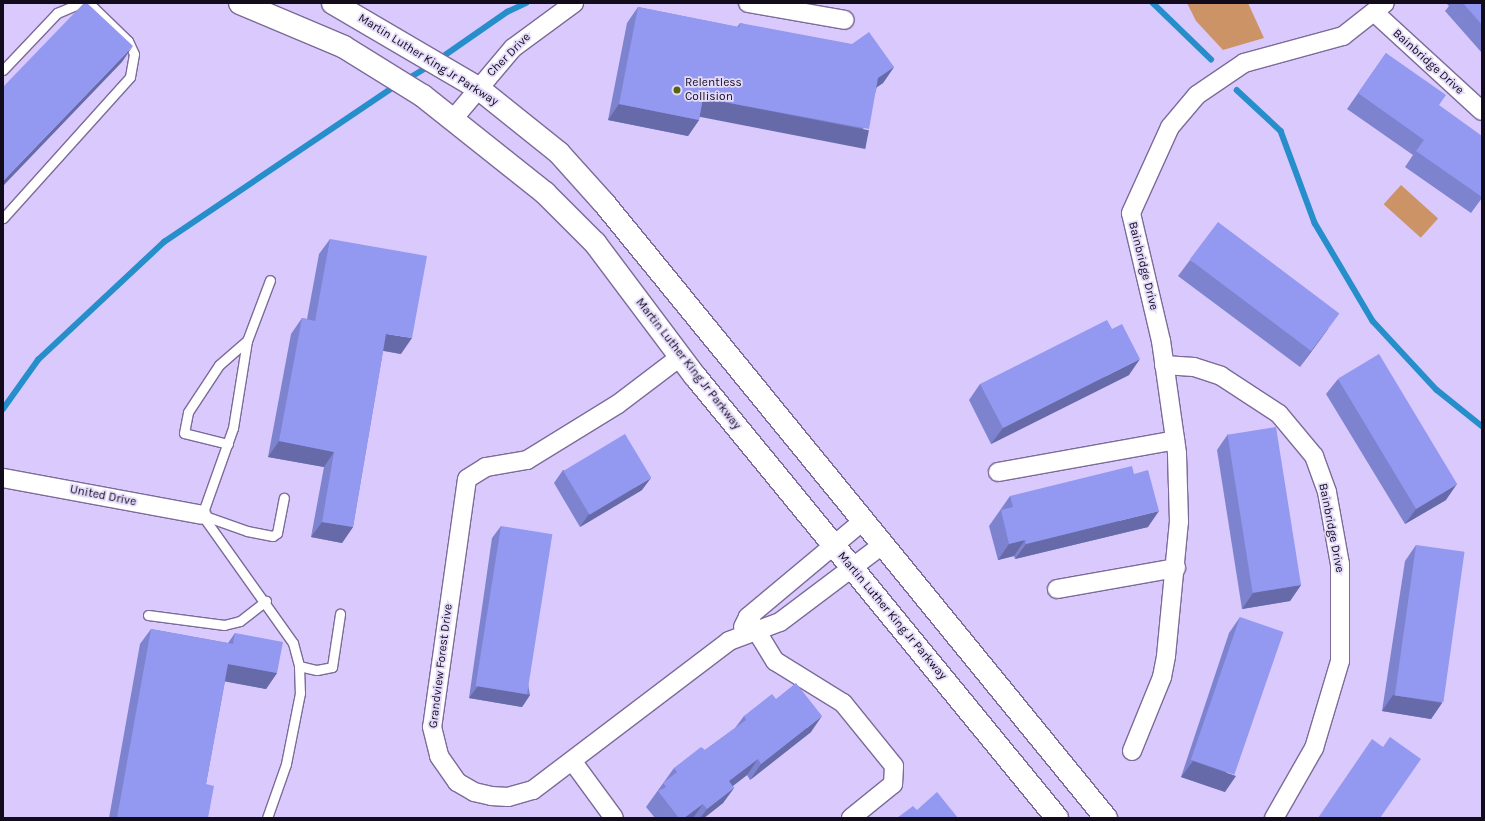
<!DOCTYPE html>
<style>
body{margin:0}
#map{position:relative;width:1485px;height:821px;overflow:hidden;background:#dac9fc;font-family:Karla,sans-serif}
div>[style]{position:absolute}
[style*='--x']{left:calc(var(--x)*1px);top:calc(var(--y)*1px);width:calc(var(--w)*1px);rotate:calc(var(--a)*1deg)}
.green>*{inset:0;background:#cc9466;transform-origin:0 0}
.stream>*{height:5.5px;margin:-2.75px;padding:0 2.75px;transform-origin:2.75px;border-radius:2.75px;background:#258ecb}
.roads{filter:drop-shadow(1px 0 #7c6b99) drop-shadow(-1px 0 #7c6b99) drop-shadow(0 1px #7c6b99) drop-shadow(0 -1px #7c6b99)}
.service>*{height:9px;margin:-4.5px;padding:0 4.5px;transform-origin:4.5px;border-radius:4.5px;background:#fff}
.minor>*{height:18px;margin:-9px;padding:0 9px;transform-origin:9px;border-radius:9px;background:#fff}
.primary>*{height:22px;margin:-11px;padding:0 11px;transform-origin:11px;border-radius:11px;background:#fff}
.wall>*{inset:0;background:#7e83cf}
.shaded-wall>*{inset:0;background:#676aa9;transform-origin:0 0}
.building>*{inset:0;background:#9398f1;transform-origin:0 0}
.dots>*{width:11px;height:11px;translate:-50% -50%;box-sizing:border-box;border:2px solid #e4daf9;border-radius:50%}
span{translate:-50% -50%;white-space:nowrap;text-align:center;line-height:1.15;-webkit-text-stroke:3.5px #e4daf9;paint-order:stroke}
.street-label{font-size:12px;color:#110b1c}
.poi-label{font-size:12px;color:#110b1c}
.left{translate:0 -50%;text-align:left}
.frame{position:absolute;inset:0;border:4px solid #110b1c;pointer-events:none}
</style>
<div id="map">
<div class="green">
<i style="clip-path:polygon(1187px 3px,1248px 3px,1264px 38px,1223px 50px,1196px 21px)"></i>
<i style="left:1401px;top:185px;width:50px;height:26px;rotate:42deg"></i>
</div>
<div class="stream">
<i style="--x:1153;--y:3;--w:81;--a:44"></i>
<i style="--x:438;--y:60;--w:84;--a:-34.8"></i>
<i style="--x:507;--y:12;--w:21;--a:-25"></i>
<i style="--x:406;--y:80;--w:27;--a:-31"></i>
<i style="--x:1237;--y:90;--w:60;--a:43"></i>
<i style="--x:1281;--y:131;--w:98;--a:69.7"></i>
<i style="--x:1315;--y:223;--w:114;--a:59.4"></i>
<i style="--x:1373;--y:321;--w:94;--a:47.2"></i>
<i style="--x:1437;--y:390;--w:58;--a:38.7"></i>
<i style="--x:3;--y:409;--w:60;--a:-54.5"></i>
<i style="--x:38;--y:360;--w:173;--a:-43.1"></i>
<i style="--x:164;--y:242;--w:281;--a:-34"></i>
</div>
<div class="roads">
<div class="service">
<i style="--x:3;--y:70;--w:79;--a:-46.5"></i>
<i style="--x:57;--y:13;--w:26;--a:-23"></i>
<i style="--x:81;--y:3;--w:14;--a:21"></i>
<i style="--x:94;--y:8;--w:47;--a:44.1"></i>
<i style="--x:128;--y:41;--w:14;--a:65"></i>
<i style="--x:134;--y:54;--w:23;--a:100"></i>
<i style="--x:130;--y:77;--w:190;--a:132"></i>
<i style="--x:228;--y:444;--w:45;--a:-166"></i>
<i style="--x:184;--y:433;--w:21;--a:-79"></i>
<i style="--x:188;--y:412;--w:56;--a:-56.6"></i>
<i style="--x:219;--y:365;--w:37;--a:-41"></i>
<i style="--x:202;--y:515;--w:157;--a:54.6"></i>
<i style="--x:293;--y:643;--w:24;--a:75"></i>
<i style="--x:299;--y:666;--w:27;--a:88"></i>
<i style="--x:300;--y:693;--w:72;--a:101.2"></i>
<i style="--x:286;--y:764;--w:57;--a:109.4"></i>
<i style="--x:202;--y:515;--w:92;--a:-70.4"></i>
<i style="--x:233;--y:428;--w:88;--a:-80.9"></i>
<i style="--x:247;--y:341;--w:65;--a:-69.3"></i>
<i style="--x:202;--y:515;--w:48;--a:19.6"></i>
<i style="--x:247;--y:531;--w:26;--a:11"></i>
<i style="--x:273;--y:536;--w:5;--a:-37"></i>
<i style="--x:277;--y:533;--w:36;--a:-79"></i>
<i style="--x:148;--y:615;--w:77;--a:7.5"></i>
<i style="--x:224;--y:625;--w:16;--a:-14"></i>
<i style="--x:240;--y:621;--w:33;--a:-38"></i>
<i style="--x:299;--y:666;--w:18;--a:13"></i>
<i style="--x:317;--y:670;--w:15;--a:-11"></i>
<i style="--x:332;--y:667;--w:54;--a:-81.4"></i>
</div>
<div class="minor">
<i style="--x:748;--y:3;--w:98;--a:9.9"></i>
<i style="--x:1375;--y:13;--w:145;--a:42.5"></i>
<i style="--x:454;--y:118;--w:92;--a:-49.9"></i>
<i style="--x:513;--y:48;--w:76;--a:-36.4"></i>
<i style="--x:680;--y:357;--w:78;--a:142.8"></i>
<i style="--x:618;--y:404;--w:107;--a:148.4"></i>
<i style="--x:527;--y:460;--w:42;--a:170.3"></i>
<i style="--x:486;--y:467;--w:22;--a:148"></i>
<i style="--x:467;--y:479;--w:250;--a:98"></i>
<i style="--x:432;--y:727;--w:30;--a:76"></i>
<i style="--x:439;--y:756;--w:32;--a:55"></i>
<i style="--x:457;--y:782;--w:20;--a:30"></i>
<i style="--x:474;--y:792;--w:17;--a:13"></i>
<i style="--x:491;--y:796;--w:17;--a:3"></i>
<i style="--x:508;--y:797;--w:26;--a:-16"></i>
<i style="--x:533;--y:790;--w:246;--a:-37.2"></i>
<i style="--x:729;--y:641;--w:54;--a:-20.4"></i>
<i style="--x:780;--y:622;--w:128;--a:-37"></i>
<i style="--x:1164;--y:365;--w:30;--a:4"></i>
<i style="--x:1194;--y:367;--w:28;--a:18"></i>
<i style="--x:1221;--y:376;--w:69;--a:33.2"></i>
<i style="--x:1279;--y:414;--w:55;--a:50.2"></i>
<i style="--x:1314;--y:456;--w:38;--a:70"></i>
<i style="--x:1327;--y:492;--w:73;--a:79.8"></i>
<i style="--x:1340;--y:564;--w:97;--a:90"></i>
<i style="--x:1340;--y:661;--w:91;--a:106.6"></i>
<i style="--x:1314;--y:748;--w:81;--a:119.7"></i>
<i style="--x:998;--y:472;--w:180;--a:-10.2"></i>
<i style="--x:3;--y:478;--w:202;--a:10.5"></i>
<i style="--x:1057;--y:589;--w:121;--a:-10"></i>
<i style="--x:748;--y:617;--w:52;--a:58.5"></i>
<i style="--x:775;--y:661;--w:80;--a:31.7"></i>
<i style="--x:843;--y:703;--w:81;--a:51"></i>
<i style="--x:894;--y:766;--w:18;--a:93"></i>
<i style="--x:893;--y:784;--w:54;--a:141"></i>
<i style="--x:743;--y:627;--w:11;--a:-63"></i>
<i style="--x:748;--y:617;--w:150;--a:-39.9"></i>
<i style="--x:1132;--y:751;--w:80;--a:-67.9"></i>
<i style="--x:1162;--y:677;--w:21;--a:-79"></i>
<i style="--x:1166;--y:656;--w:135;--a:-84.5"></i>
<i style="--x:1179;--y:522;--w:69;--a:-91.7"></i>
<i style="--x:1177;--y:453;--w:113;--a:-98.1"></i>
<i style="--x:1161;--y:341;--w:131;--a:-103.2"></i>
<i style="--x:1131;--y:213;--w:94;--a:-65.6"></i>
<i style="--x:1170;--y:127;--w:42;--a:-49.8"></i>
<i style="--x:1197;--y:95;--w:57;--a:-34.2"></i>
<i style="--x:1244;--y:63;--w:103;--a:-15.3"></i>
<i style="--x:1343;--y:36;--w:53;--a:-38.2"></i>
<i style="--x:573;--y:762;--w:69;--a:53.8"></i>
</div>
<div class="primary">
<i style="--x:240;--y:3;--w:113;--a:22.9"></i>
<i style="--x:344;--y:47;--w:93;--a:31.8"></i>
<i style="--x:423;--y:96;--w:156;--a:38.5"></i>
<i style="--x:545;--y:193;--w:71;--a:45"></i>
<i style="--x:595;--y:243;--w:166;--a:53.1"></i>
<i style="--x:695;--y:376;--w:571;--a:50.68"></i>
<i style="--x:333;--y:3;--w:168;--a:30.4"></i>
<i style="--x:478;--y:88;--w:104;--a:38.7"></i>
<i style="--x:559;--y:153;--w:67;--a:48"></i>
<i style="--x:604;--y:203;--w:794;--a:50.78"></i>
</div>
</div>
<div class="wall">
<i style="clip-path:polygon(1446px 3px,1482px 3px,1482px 53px,1445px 11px,1449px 6px)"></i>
<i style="clip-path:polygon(638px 7px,737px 27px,740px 23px,894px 67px,883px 83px,877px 87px,858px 145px,700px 115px,699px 120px,688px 136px,608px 120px,627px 23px)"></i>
<i style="clip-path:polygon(1386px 53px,1439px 105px,1482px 198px,1471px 213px,1405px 167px,1413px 155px,1347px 109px)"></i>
<i style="clip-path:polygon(330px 239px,401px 354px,383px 351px,353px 527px,342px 543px,311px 537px,324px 467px,268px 457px,291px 334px,302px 318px,307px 319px,319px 254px)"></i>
<i style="clip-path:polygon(1190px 260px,1328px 329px,1300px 367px,1178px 276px)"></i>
<i style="clip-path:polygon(1129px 375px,991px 444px,969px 400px,980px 384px)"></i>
<i style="clip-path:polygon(1338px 379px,1446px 500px,1405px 524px,1326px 394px)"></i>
<i style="clip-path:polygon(1228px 434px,1301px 585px,1290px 601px,1242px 609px,1217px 450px)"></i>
<i style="clip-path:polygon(563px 470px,642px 490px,580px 527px,554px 483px)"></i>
<i style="clip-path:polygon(1010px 496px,1148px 527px,1015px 559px,1014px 556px,998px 560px,989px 526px)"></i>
<i style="clip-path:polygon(501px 526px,530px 695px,522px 707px,469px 698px,492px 538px)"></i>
<i style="clip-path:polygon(1416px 545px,1442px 703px,1431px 719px,1382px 711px,1405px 561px)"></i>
<i style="clip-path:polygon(1240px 617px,1225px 792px,1181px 777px,1229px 633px)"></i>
<i style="clip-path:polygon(151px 629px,228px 643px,235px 633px,277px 673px,266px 689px,225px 681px,206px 784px,208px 818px,109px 818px,140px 644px)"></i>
<i style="clip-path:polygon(776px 699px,811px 732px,750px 780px,747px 775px,733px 786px,734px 788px,723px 803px,704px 818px,655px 818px,646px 807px,674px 768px,705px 750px,735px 728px,744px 716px)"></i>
</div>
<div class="shaded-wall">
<i style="clip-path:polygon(133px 46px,122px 62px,3px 186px,3px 181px)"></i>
<i style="clip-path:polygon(894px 67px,883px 83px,867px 94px,878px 78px)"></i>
<i style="left:703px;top:98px;width:169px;height:19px;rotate:11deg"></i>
<i style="clip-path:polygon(619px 104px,699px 120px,688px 136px,608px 120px)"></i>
<i style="clip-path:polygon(1340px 313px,1328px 329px,1300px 367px,1311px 351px)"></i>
<i style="clip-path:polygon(386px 334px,412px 338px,401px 354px,375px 349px)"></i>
<i style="clip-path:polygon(1140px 359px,1129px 375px,991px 444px,1003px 428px)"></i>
<i style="clip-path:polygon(279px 441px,334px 452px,324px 467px,268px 457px)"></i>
<i style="clip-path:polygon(651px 478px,642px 490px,580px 527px,589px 514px)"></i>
<i style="clip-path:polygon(1457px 484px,1446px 500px,1405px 524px,1416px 509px)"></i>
<i style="clip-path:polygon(1159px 511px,1148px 527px,1015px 559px,1026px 544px)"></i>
<i style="clip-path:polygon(322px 522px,353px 527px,342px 543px,311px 537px)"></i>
<i style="clip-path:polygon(1025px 540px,1014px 556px,998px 560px,1009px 544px)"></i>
<i style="clip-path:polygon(1301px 585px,1290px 601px,1242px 609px,1253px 593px)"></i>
<i style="clip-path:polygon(228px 664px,277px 673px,266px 689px,217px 680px)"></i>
<i style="clip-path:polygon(478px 686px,530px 695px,522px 707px,469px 698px)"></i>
<i style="clip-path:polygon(1393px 695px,1442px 703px,1431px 719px,1382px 711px)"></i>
<i style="clip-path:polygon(822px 716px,811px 732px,750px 780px,761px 764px)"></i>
<i style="clip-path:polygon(758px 759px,747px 775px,718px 797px,729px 781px)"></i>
<i style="clip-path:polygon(1193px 761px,1236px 776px,1225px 792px,1181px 777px)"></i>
<i style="clip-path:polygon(734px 788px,723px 803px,704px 818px,700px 818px,707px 809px)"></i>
<i style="clip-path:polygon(703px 804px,693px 818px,684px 818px)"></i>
</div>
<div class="building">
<i style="clip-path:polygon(84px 3px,87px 3px,133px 46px,3px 181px,3px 87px)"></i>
<i style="clip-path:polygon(1463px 3px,1482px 3px,1482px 25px)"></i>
<i style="clip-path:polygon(638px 7px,739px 27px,740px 23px,852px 44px,869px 32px,894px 67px,878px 78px,869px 129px,703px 98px,699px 120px,619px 104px)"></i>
<i style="clip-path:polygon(1386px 53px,1446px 95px,1439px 105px,1482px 136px,1482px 197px,1416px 151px,1424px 140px,1358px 93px)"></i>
<i style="left:1218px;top:222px;width:152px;height:47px;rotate:37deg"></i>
<i style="clip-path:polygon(330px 239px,427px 256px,412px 338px,386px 334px,353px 527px,322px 522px,334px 452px,279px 441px,302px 318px,315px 321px)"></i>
<i style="clip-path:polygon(1107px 320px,1112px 329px,1122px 324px,1140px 359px,1003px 428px,980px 384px)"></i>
<i style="left:1379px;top:354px;width:152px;height:48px;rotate:59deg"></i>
<i style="left:1276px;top:427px;width:160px;height:49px;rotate:81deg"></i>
<i style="left:625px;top:434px;width:51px;height:72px;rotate:59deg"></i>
<i style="clip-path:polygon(1132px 466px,1134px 474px,1148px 470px,1159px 511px,1026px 544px,1025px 540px,1009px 544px,1001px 510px,1013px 507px,1010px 496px)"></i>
<i style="left:501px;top:526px;width:52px;height:162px;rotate:9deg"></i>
<i style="left:1416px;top:545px;width:49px;height:152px;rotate:8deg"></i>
<i style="left:1240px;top:617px;width:46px;height:151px;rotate:19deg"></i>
<i style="clip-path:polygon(151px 629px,233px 644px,235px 633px,283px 642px,277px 673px,228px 664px,206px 784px,214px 786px,208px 818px,117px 818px)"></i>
<i style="clip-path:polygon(796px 683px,822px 716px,761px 764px,758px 759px,729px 781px,734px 788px,707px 809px,703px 804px,684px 818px,679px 818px,658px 791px,666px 787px,663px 783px,677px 772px,674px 768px,701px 747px,705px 750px,746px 720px,744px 716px,772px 694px,776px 699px)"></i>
<i style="clip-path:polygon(1390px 737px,1421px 759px,1380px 818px,1318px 818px,1372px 739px,1383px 747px)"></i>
<i style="clip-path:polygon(937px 792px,958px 818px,897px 818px,913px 806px,917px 810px)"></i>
</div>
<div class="dots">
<i style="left:677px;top:90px;background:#55650c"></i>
</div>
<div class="street-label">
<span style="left:509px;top:55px;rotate:-45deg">Cher Drive</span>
<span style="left:428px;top:60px;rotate:32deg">Martin Luther King Jr Parkway</span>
<span style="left:1428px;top:62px;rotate:42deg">Bainbridge Drive</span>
<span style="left:1143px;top:266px;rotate:76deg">Bainbridge Drive</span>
<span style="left:688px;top:364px;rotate:52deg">Martin Luther King Jr Parkway</span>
<span style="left:103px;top:496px;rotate:11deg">United Drive</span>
<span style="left:1331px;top:528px;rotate:79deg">Bainbridge Drive</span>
<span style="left:892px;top:616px;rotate:50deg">Martin Luther King Jr Parkway</span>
<span style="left:441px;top:666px;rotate:-83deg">Grandview Forest Drive</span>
</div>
<div class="poi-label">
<span class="left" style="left:685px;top:90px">Relentless<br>Collision</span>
</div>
<div class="frame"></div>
</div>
